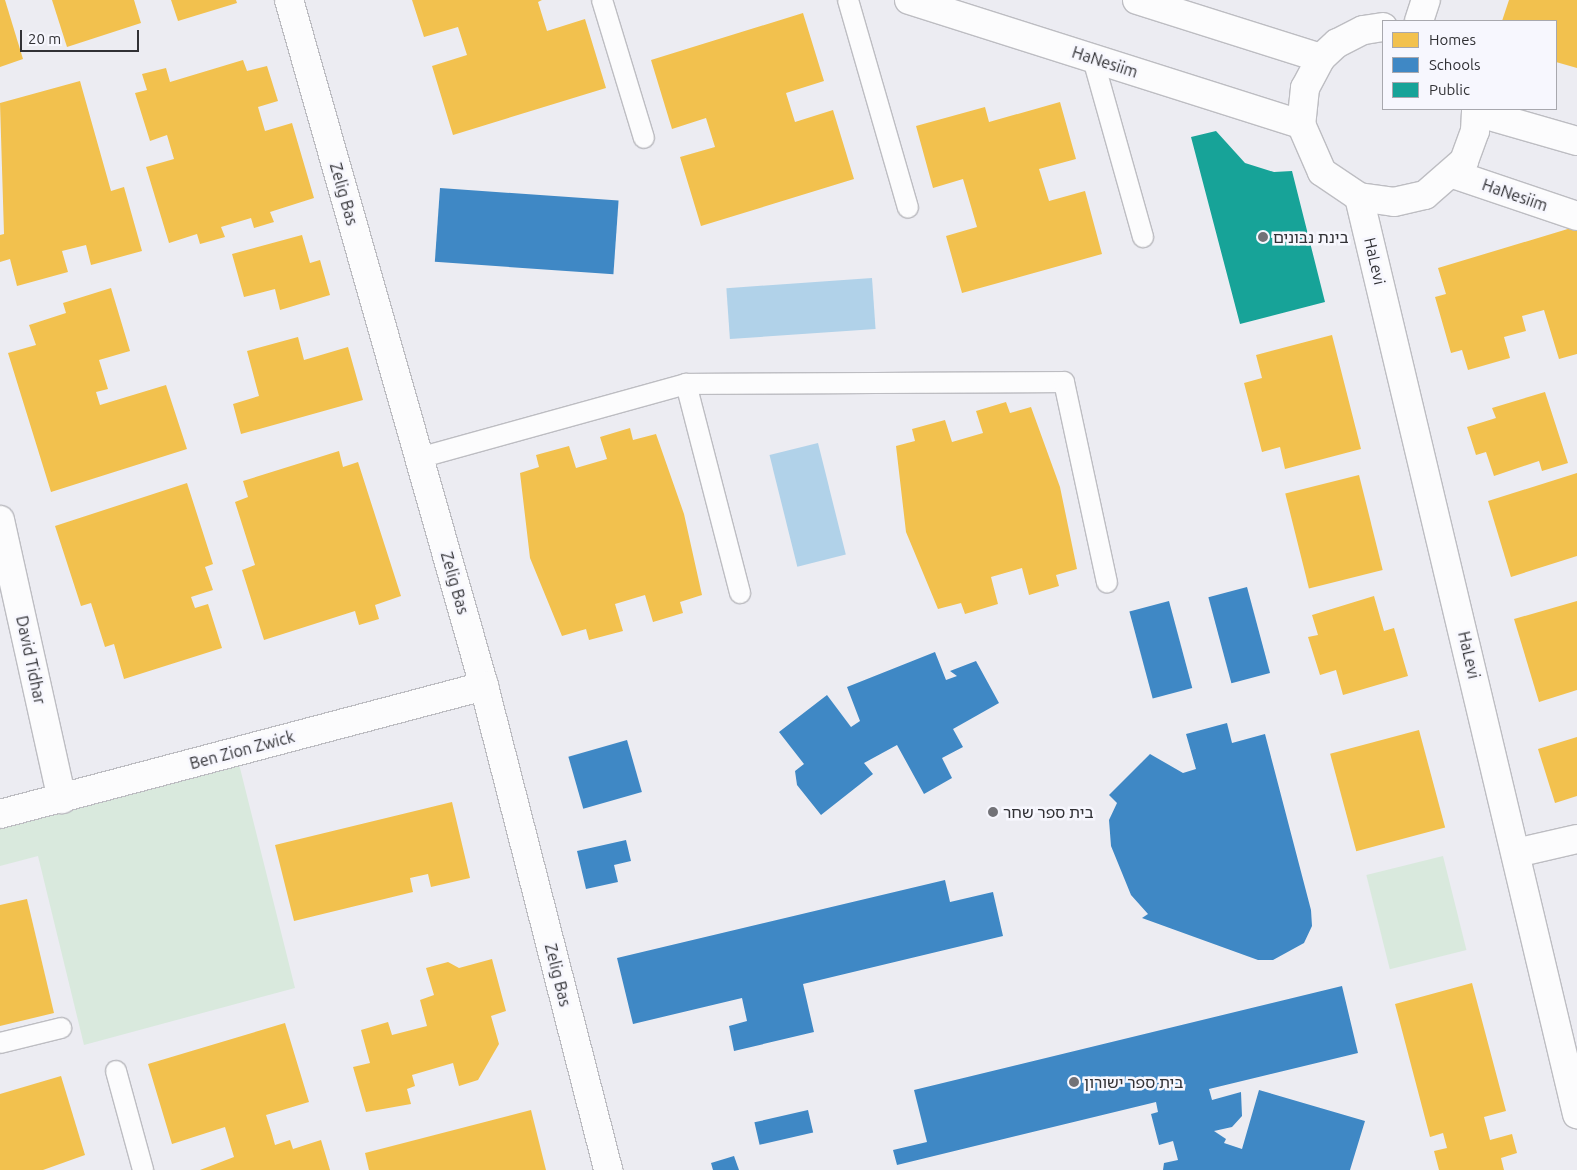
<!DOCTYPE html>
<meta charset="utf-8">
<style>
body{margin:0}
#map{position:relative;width:1577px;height:1170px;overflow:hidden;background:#ececf2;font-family:Ubuntu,"Noto Sans Hebrew",sans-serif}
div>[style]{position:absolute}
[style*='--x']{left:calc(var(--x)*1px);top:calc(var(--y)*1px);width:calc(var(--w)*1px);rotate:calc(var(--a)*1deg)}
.green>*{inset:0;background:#d9e9dd;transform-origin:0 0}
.water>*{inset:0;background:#b1d2e9;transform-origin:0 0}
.homes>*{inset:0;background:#f2c14e;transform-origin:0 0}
.schools>*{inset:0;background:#3f88c5;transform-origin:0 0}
.public>*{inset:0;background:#17a398}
.roads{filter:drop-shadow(1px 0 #bdbdc2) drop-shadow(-1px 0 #bdbdc2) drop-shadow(0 1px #bdbdc2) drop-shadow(0 -1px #bdbdc2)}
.service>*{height:20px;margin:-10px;padding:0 10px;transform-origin:10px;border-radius:10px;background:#fcfcfd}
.minor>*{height:28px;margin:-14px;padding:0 14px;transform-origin:14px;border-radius:14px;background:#fcfcfd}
.tertiary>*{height:28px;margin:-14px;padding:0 14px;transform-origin:14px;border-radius:14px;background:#fcfcfd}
.secondary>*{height:28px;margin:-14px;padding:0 14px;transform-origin:14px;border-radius:14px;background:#fcfcfd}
.dots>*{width:14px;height:14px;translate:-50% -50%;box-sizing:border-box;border:2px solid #f7f7fe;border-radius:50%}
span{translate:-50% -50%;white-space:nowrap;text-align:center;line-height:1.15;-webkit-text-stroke:5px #f7f7fe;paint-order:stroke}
.street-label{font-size:16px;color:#313135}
.poi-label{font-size:16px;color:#313135}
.left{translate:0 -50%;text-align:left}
.legend{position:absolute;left:1382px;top:20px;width:175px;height:90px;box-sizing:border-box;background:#f7f7fe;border:1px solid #a8a8ae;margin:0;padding:6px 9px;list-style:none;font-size:15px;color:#313135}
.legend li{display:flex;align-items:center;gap:10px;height:25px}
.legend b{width:25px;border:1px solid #a8a8ae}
.scale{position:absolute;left:20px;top:30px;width:119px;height:22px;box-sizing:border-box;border:2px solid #313135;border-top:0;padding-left:6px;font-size:15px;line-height:18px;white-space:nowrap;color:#313135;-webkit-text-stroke:4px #f7f7fe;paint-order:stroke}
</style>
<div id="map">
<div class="green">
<i style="clip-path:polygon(236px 752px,295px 988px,84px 1045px,38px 856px,0 866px,0 814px)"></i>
<i style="left:1443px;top:856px;width:97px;height:79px;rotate:76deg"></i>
</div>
<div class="water">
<i style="left:872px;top:278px;width:51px;height:146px;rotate:86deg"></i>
<i style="left:818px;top:443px;width:115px;height:50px;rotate:76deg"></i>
</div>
<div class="homes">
<i style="clip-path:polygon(0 0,5px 0,23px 59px,0 67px)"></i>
<i style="clip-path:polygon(52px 0,134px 0,141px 23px,67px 47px)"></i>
<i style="clip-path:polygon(171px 0,236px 0,237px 3px,178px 21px)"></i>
<i style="clip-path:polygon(412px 0,542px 0,538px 2px,547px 31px,585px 19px,606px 88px,453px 135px,432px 66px,467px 55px,458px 27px,424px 37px)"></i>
<i style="clip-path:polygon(1509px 0,1577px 0,1577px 68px,1556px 62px,1556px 21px,1502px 21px)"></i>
<i style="clip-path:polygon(803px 13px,824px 81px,786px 93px,795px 122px,833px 110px,854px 179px,701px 226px,680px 157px,715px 147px,706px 118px,672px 129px,651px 60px)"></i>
<i style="clip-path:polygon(243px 60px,247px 71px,267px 66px,278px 101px,258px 107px,265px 131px,292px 123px,314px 198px,270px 212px,274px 222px,254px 228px,251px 218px,221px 227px,225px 237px,200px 244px,197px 234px,169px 243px,146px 167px,174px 159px,167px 135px,150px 141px,135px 93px,147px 90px,142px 74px,166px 68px,170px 82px)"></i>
<i style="clip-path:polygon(80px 81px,111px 191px,124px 187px,142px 251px,91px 265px,86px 245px,62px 251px,68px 272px,17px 286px,10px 259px,0 262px,0 235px,4px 234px,0 103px)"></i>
<i style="clip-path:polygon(1060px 102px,1076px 159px,1039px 169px,1049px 201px,1085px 191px,1102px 254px,962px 293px,946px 236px,977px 227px,963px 179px,933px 188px,916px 126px,985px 107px,989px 122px)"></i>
<i style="clip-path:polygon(1571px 228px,1577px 231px,1577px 354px,1559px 359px,1544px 310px,1522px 316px,1526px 331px,1504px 337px,1510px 358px,1468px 370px,1462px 350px,1451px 353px,1435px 297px,1446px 294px,1438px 268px)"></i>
<i style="clip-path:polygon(302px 235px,310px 263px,320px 260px,330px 295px,280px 310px,275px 289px,244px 297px,232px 254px)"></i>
<i style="clip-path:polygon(111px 288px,130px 351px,99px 360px,108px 389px,96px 392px,100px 405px,166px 385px,187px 449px,51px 492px,8px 353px,36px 345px,29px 325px,66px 313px,63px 303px)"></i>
<i style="clip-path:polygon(1332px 335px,1361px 449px,1285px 469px,1280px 447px,1262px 452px,1244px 383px,1262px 378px,1256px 355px)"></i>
<i style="clip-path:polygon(298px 337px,304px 360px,348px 347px,363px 400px,241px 434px,233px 404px,259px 396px,247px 351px)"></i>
<i style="clip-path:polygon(1545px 392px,1568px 463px,1542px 471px,1539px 461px,1494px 476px,1486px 452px,1476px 455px,1467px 427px,1496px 418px,1492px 408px)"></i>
<i style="clip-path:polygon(1006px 402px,1010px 413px,1031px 407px,1060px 487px,1077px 569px,1056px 575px,1059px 586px,1029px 595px,1022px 568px,991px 577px,998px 604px,965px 614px,961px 603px,938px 609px,906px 532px,896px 446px,915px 441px,912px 429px,945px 420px,952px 442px,983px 433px,976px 411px)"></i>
<i style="clip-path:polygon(630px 428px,633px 440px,656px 434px,684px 514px,702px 595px,680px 602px,683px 613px,653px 622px,645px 595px,615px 604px,623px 631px,589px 640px,586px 629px,562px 636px,530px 558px,520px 473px,539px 467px,536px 455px,569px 446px,576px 468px,607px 459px,600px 437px)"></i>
<i style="clip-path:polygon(339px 451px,343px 467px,358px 462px,401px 596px,375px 605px,379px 619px,359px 625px,355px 611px,264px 640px,242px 570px,255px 565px,235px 502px,248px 497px,243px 481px)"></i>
<i style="clip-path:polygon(1577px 473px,1577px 556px,1511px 577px,1488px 501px)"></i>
<i style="left:1359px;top:475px;width:98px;height:76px;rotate:76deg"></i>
<i style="clip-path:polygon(187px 483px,213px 564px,205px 567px,213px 590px,191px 597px,195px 608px,208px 604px,222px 648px,124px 679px,114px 644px,105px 647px,91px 603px,81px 606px,55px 526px)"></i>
<i style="clip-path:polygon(1374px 596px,1384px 631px,1394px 628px,1408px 676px,1343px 695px,1336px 670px,1320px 675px,1308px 637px,1318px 635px,1312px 615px)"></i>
<i style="clip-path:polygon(1577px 601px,1577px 690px,1539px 702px,1514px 619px)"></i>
<i style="left:1419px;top:730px;width:101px;height:92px;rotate:75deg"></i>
<i style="clip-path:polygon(1577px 737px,1577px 796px,1555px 803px,1538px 749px)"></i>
<i style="clip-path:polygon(452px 802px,470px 878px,431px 887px,428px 874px,410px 878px,413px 892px,294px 921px,275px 845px)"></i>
<i style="clip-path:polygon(27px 899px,54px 1013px,0 1026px,0 905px)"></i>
<i style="clip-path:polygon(492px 959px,506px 1011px,491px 1016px,499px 1044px,478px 1080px,459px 1086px,453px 1063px,412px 1075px,415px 1086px,407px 1089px,411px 1104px,366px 1112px,353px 1067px,370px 1063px,361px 1030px,388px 1022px,392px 1035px,427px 1026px,420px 1000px,434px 995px,426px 968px,448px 962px,459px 968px)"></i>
<i style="clip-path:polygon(1472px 983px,1506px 1111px,1484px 1117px,1490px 1140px,1512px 1134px,1517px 1153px,1501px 1158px,1504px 1170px,1439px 1170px,1434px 1151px,1447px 1148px,1443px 1133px,1430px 1137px,1395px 1004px)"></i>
<i style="clip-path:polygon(285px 1023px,309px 1102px,266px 1115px,272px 1134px,275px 1145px,290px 1140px,293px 1149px,321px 1140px,330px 1170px,200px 1170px,234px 1157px,225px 1127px,172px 1144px,148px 1064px)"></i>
<i style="clip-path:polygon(61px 1076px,85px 1155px,43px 1170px,0 1170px,0 1094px)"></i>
<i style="clip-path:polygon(531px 1110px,546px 1170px,369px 1170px,365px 1153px)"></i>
</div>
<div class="schools">
<i style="left:440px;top:188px;width:179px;height:74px;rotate:4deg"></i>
<i style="left:1247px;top:587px;width:89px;height:40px;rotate:75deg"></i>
<i style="left:1169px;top:601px;width:90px;height:41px;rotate:75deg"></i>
<i style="clip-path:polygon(935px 652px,946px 680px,957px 676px,950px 671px,976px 661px,999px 703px,953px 729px,963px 747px,942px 758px,952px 778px,924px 794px,897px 745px,864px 763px,873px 774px,821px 815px,797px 785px,795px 771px,804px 764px,779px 732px,827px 695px,851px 727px,860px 721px,847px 687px)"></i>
<i style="clip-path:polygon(1227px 723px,1232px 743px,1265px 734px,1311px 910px,1312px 926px,1304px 943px,1273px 960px,1258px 960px,1142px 918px,1148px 914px,1131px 895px,1111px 846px,1109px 820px,1117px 803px,1109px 795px,1150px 754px,1183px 773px,1196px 769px,1186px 734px)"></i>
<i style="left:627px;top:740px;width:54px;height:61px;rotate:74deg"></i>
<i style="clip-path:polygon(626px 840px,631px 861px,614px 865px,618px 882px,586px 889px,577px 851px)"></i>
<i style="clip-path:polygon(945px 880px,950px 902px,993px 892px,1003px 936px,803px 984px,814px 1032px,734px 1051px,729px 1026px,747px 1021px,742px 998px,633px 1024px,617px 958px)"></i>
<i style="clip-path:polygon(1342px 986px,1358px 1053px,1209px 1089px,1212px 1100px,1241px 1092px,1242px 1116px,1232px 1127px,1214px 1131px,1226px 1139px,1224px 1143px,1242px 1149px,1259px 1090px,1365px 1121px,1350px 1170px,1163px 1170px,1164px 1163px,1178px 1160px,1173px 1141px,1159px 1145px,1151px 1114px,1158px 1112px,1156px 1102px,897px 1165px,893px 1150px,927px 1142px,914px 1090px)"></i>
<i style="left:808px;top:1110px;width:23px;height:55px;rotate:77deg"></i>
<i style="clip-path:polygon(734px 1156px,739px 1170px,713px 1170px,711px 1163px)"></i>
</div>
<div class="public">
<i style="clip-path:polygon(1216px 131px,1245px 163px,1274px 172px,1292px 171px,1325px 302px,1240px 324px,1191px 137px)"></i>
</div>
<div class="roads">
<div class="service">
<i style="--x:602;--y:0;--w:144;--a:73.1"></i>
<i style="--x:848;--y:0;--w:216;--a:73.9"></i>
<i style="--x:1093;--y:59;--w:185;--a:74.3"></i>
<i style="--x:686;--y:384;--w:216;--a:75.5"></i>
<i style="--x:419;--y:458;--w:277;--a:-15.5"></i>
<i style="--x:686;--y:384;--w:378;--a:-0.3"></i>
<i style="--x:1064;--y:382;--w:205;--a:77.9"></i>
<i style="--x:0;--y:1043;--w:63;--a:-13.8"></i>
<i style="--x:116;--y:1071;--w:103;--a:74.7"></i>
</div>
<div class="minor">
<i style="--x:289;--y:0;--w:713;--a:74.13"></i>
<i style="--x:484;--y:686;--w:500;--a:75.6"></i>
<i style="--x:0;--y:520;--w:286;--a:77.5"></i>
<i style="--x:0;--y:814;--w:501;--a:-14.81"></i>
<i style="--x:1516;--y:853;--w:63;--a:-12.9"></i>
</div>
<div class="tertiary">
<i style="--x:1419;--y:21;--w:22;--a:-72"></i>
<i style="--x:1359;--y:197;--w:943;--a:76.63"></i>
</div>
<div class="secondary">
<i style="--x:909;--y:0;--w:411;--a:17.6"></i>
<i style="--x:1137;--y:0;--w:193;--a:17.5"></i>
<i style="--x:1383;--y:27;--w:20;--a:171"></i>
<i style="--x:1363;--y:30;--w:29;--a:153"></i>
<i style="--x:1337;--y:43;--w:22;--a:137"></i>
<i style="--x:1321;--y:58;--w:34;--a:118"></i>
<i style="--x:1305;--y:88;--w:36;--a:96"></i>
<i style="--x:1301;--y:124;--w:52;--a:66.4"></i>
<i style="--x:1322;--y:172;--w:45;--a:34"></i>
<i style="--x:1359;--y:197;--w:35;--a:8"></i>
<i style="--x:1394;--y:202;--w:32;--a:-13"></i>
<i style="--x:1425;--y:195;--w:52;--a:-41.1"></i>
<i style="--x:1464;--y:161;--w:32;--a:-70"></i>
<i style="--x:1475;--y:131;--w:22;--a:-87"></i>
<i style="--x:1476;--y:112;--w:105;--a:16"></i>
<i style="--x:1453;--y:174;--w:131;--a:18.7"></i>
</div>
</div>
<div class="dots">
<i style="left:1263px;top:237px;background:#727277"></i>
<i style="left:993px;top:812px;background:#727277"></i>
<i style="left:1074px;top:1082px;background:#727277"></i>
</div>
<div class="street-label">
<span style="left:1105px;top:62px;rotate:18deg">HaNesiim</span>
<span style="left:344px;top:194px;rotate:74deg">Zelig Bas</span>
<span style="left:1515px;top:195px;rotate:19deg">HaNesiim</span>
<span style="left:1375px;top:261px;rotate:77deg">HaLevi</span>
<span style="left:455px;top:583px;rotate:74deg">Zelig Bas</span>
<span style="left:1469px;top:655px;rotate:77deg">HaLevi</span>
<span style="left:31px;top:660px;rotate:78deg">David Tidhar</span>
<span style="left:242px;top:750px;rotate:-15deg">Ben Zion Zwick</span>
<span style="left:558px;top:975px;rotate:76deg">Zelig Bas</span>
</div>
<div class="poi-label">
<span class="left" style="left:1273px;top:237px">בינת נבונים</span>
<span class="left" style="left:1003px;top:812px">בית ספר שחר</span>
<span class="left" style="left:1084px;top:1082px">בית ספר ישורון</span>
</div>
<ul class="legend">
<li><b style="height:14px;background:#f2c14e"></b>Homes</li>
<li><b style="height:14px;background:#3f88c5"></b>Schools</li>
<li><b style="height:14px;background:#17a398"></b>Public</li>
</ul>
<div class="scale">20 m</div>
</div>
